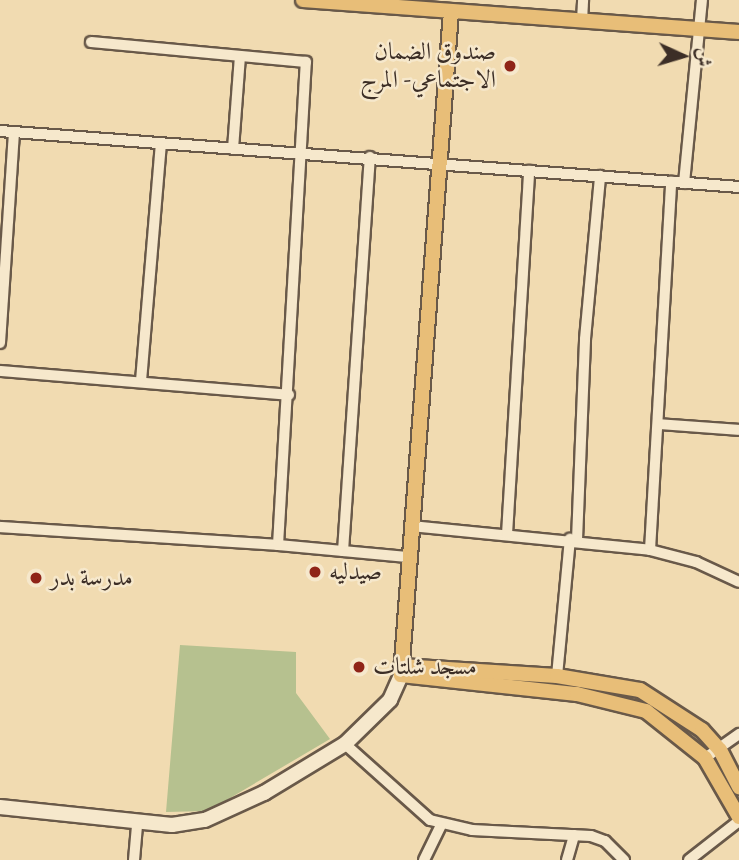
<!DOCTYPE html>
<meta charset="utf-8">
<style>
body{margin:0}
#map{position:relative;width:739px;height:860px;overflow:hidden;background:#f1dbb1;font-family:Alegreya,Amiri,serif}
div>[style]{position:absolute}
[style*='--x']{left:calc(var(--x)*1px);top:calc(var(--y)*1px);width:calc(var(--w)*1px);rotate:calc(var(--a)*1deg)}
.green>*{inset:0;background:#b6c18f}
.roads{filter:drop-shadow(2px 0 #695949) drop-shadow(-2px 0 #695949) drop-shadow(0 2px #695949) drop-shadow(0 -2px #695949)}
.street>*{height:10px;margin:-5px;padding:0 5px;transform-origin:5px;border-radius:5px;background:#f6e8cc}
.secondary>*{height:14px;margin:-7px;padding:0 7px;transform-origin:7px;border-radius:7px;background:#f6e8cc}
.primary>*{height:14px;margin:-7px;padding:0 7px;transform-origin:7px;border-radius:7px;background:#e8be78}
.dots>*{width:19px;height:19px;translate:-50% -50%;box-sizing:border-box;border:4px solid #f6e8cc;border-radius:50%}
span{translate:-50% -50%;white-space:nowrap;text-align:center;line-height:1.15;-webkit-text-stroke:5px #f6e8cc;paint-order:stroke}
.poi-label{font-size:24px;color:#3c2e26}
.right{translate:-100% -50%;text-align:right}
.left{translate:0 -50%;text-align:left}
.north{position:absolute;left:648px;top:21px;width:70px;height:70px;-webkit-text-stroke:5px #f6e8cc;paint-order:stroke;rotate:94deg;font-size:19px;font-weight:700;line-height:28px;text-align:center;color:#3c2e26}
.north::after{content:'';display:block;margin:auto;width:24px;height:32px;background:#3c2e26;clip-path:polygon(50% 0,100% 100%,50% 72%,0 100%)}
</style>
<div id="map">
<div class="green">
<i style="clip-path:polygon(180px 645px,296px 652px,296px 693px,330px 739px,208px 811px,166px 812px)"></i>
</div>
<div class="roads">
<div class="street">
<i style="--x:582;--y:21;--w:21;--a:-87"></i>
<i style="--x:0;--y:131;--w:741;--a:4.33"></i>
<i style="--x:233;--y:149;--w:93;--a:-85.7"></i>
<i style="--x:684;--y:183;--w:184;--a:-84.4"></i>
<i style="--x:0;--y:343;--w:211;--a:-86.2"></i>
<i style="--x:0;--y:371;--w:290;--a:4.7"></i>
<i style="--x:141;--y:381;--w:238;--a:-85.2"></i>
<i style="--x:658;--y:424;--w:81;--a:4.2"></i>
<i style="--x:411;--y:526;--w:240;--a:5.7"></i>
<i style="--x:650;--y:550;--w:48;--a:14.6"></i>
<i style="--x:696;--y:562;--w:47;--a:24.9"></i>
<i style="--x:0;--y:527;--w:279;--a:3.7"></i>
<i style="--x:278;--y:545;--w:484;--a:-86.7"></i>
<i style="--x:306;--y:62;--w:216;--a:-174.7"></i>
<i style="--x:507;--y:534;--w:364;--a:-86.5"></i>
<i style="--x:577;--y:540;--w:201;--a:-87.7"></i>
<i style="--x:585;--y:339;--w:164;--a:-84.7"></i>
<i style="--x:278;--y:545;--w:130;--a:5.3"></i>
<i style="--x:650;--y:550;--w:369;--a:-86.7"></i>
<i style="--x:343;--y:551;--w:395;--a:-86.1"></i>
<i style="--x:557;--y:676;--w:138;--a:-84.6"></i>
<i style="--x:345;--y:744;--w:114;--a:41.8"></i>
<i style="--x:430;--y:820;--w:43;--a:13.4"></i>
<i style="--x:472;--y:830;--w:119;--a:2.9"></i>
<i style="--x:591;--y:836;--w:15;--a:20"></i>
<i style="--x:605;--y:841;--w:27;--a:45"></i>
<i style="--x:705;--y:758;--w:42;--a:-35.2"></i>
<i style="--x:134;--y:860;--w:38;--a:-85"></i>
<i style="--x:424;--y:860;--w:39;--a:-64"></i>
<i style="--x:567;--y:860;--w:26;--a:-74"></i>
<i style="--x:689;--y:860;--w:63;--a:-38"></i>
</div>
<div class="secondary">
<i style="--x:0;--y:807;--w:173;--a:6"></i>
<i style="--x:172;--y:825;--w:33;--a:-9"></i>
<i style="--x:205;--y:820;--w:65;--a:-24.6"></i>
<i style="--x:264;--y:793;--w:95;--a:-31.2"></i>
<i style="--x:345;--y:744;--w:63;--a:-44.4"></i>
<i style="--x:390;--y:700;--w:27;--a:-66"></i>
</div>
<div class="primary">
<i style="--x:303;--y:0;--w:437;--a:4.2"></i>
<i style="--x:451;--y:12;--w:665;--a:94.31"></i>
<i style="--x:401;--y:675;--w:177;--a:6.2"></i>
<i style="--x:577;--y:694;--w:71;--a:13.8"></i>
<i style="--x:646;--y:711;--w:75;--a:38.5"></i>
<i style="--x:705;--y:758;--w:68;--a:60"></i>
<i style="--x:401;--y:666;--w:156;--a:3.7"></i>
<i style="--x:557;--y:676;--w:84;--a:9.6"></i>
<i style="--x:640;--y:690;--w:74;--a:32.8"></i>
<i style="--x:702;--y:730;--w:27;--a:48"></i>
<i style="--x:720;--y:750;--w:42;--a:62.8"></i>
</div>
</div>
<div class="dots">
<i style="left:510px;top:66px;background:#8f2418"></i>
<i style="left:315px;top:572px;background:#8f2418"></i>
<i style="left:36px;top:578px;background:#8f2418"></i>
<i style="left:359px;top:667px;background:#8f2418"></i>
</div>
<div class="poi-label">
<span class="right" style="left:496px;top:66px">صندوق الضمان<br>الاجتماعي- المرج</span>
<span class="left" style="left:329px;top:572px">صيدليه</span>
<span class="left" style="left:50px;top:578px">مدرسة بدر</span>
<span class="left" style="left:373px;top:667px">مسجد شلتات</span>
</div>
<div class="north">ش</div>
</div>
